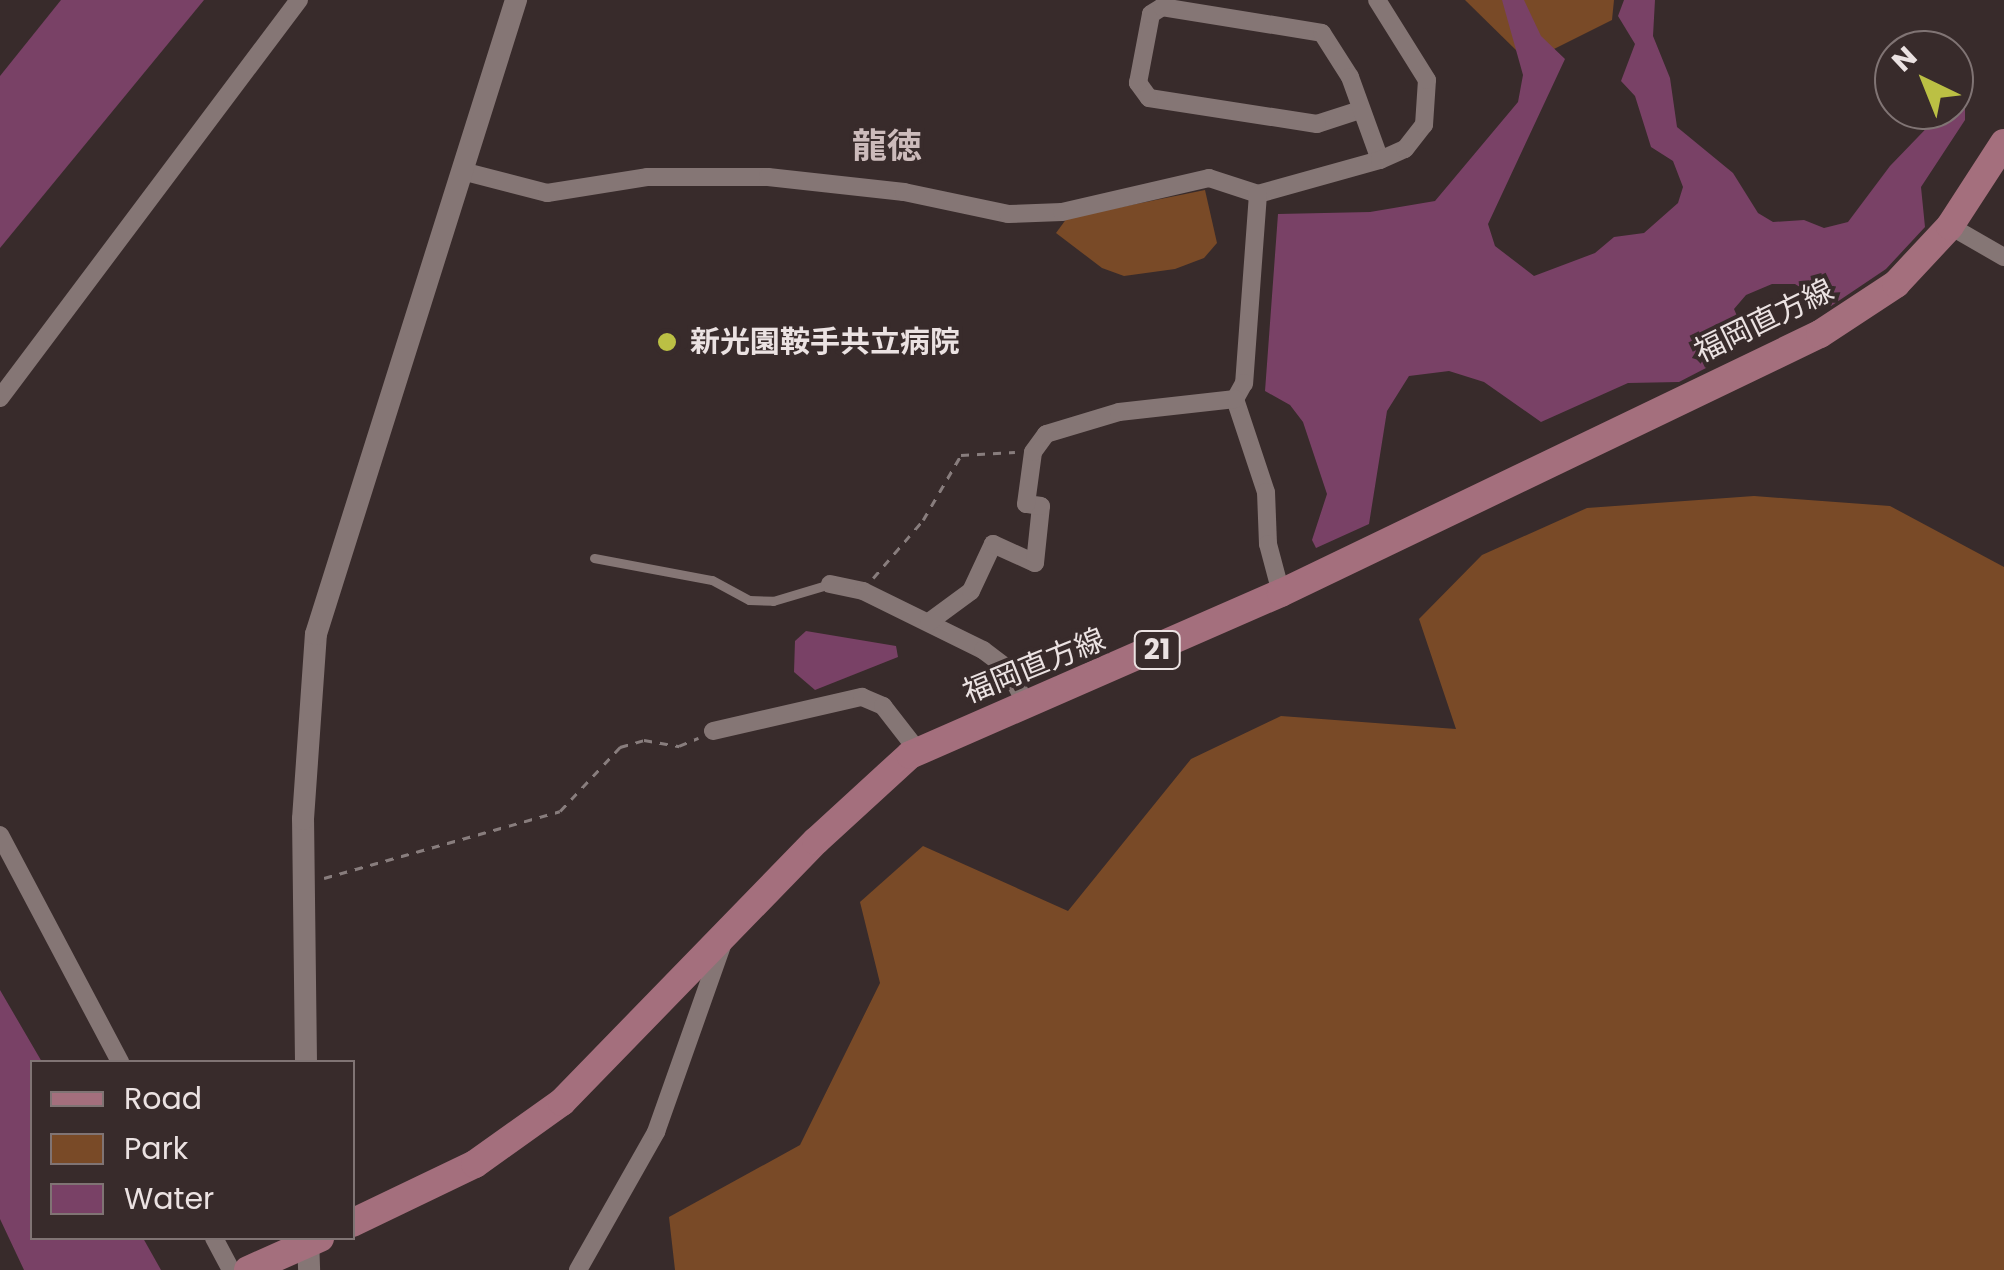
<!DOCTYPE html>
<meta charset="utf-8">
<style>
body{margin:0}
#map{position:relative;width:2004px;height:1270px;overflow:hidden;background:#382b2b;font-family:Poppins,"Noto Sans JP",sans-serif}
div>[style]{position:absolute}
[style*='--x']{left:calc(var(--x)*1px);top:calc(var(--y)*1px);width:calc(var(--w)*1px);rotate:calc(var(--a)*1deg)}
.green>*{inset:0;background:#794a27}
.water>*{inset:0;background:#794166}
.path>*{height:2.5px;margin-top:-1.25px;transform-origin:0;background:repeating-linear-gradient(90deg,#887d7d 0 8px,transparent 0 16px)}
.service>*{height:9px;margin:-4.5px;padding:0 4.5px;transform-origin:4.5px;border-radius:4.5px;background:#857675}
.minor>*{height:18px;margin:-9px;padding:0 9px;transform-origin:9px;border-radius:9px;background:#857675}
.tertiary>*{height:22px;margin:-11px;padding:0 11px;transform-origin:11px;border-radius:11px;background:#857675}
.primary>*{height:28px;margin:-14px;padding:0 14px;transform-origin:14px;border-radius:14px;background:#a46f7d}
.dots>*{width:28px;height:28px;translate:-50% -50%;box-sizing:border-box;border:5px solid #382b2b;border-radius:50%}
span{translate:-50% -50%;white-space:nowrap;text-align:center;line-height:1.15;-webkit-text-stroke:8px #382b2b;paint-order:stroke}
.shield-label span{padding:2px 8px;background:#382b2b;border:2px solid;border-radius:8px;-webkit-text-stroke-width:0}
.shield-label{font-size:28px;color:#ebe2e2;font-weight:700}
.street-label{font-size:30px;color:#ebe2e2}
.poi-label{font-size:30px;color:#ebe2e2;font-weight:700}
.left{translate:0 -50%;text-align:left}
.quarter-label{font-size:35px;color:#cbb;font-weight:700}
.legend{position:absolute;left:30px;top:1060px;width:325px;height:180px;box-sizing:border-box;background:#382b2b;border:2px solid #807474;margin:0;padding:12px 18px;list-style:none;font-size:30px;color:#ebe2e2}
.legend li{display:flex;align-items:center;gap:20px;height:50px}
.legend b{width:50px;border:2px solid #807474}
.north{position:absolute;left:1874px;top:30px;width:100px;height:100px;box-sizing:border-box;background:#382b2b;border:2px solid #807474;border-radius:50%;rotate:317deg;font-size:28px;font-weight:700;line-height:40px;text-align:center;color:#ebe2e2}
.north::after{content:'';display:block;margin:auto;width:35px;height:45px;background:#bbc044;clip-path:polygon(50% 0,100% 100%,50% 72%,0 100%)}
</style>
<div id="map">
<div class="green">
<i style="clip-path:polygon(1465px 0,1614px 0,1612px 20px,1546px 53px,1521px 55px)"></i>
<i style="clip-path:polygon(1205px 190px,1217px 243px,1204px 258px,1175px 269px,1124px 276px,1102px 268px,1056px 233px,1067px 218px)"></i>
<i style="clip-path:polygon(1754px 496px,1890px 506px,2004px 567px,2004px 1270px,675px 1270px,669px 1217px,800px 1145px,880px 983px,860px 902px,923px 846px,1068px 911px,1191px 759px,1281px 716px,1456px 729px,1419px 619px,1482px 555px,1587px 508px)"></i>
</div>
<div class="water">
<i style="clip-path:polygon(61px 0,204px 0,0 248px,0 76px)"></i>
<i style="clip-path:polygon(1502px 0,1524px 0,1541px 36px,1565px 59px,1488px 224px,1495px 246px,1534px 276px,1595px 253px,1614px 237px,1644px 233px,1678px 203px,1683px 187px,1673px 161px,1651px 147px,1635px 96px,1621px 81px,1635px 44px,1618px 16px,1624px 0,1655px 0,1653px 36px,1670px 78px,1677px 127px,1733px 173px,1758px 213px,1773px 222px,1804px 220px,1824px 228px,1848px 222px,1890px 166px,1944px 110px,1954px 110px,1955px 98px,1965px 105px,1965px 120px,1921px 187px,1925px 227px,1886px 269px,1831px 306px,1795px 284px,1772px 284px,1746px 295px,1734px 309px,1737px 316px,1714px 328px,1706px 368px,1679px 382px,1628px 383px,1541px 422px,1484px 382px,1449px 371px,1409px 376px,1387px 411px,1369px 524px,1316px 548px,1312px 540px,1327px 494px,1303px 422px,1290px 405px,1265px 391px,1278px 214px,1370px 212px,1435px 201px,1518px 102px,1523px 75px)"></i>
<i style="clip-path:polygon(806px 631px,896px 646px,898px 657px,815px 690px,794px 672px,795px 641px)"></i>
<i style="clip-path:polygon(0 990px,42px 1062px,32px 1062px,32px 1238px,143px 1238px,161px 1270px,24px 1270px,0 1219px)"></i>
</div>
<div class="path">
<i style="--x:873;--y:578;--w:77;--a:-49.2"></i>
<i style="--x:923;--y:520;--w:75;--a:-59.7"></i>
<i style="--x:961;--y:455;--w:54;--a:-3.2"></i>
<i style="--x:324;--y:878;--w:245;--a:-15.8"></i>
<i style="--x:560;--y:811;--w:88;--a:-46.8"></i>
<i style="--x:620;--y:747;--w:25;--a:-16"></i>
<i style="--x:644;--y:740;--w:36;--a:10"></i>
<i style="--x:679;--y:746;--w:21;--a:-23"></i>
</div>
<div class="service">
<i style="--x:594;--y:558;--w:120;--a:10.6"></i>
<i style="--x:712;--y:580;--w:42;--a:28.4"></i>
<i style="--x:749;--y:600;--w:24;--a:2"></i>
<i style="--x:773;--y:601;--w:59;--a:-16.6"></i>
</div>
<div class="minor">
<i style="--x:1360;--y:110;--w:45;--a:162"></i>
<i style="--x:1317;--y:124;--w:170;--a:-171.2"></i>
<i style="--x:1149;--y:98;--w:19;--a:-126"></i>
<i style="--x:1138;--y:83;--w:70;--a:-79.3"></i>
<i style="--x:1151;--y:14;--w:13;--a:-32"></i>
<i style="--x:1162;--y:7;--w:162;--a:9.2"></i>
<i style="--x:1322;--y:33;--w:52;--a:57.5"></i>
<i style="--x:1350;--y:77;--w:88;--a:70.1"></i>
<i style="--x:462;--y:171;--w:88;--a:14.5"></i>
<i style="--x:547;--y:193;--w:101;--a:-9.1"></i>
<i style="--x:647;--y:177;--w:121;--a:0"></i>
<i style="--x:768;--y:177;--w:137;--a:6.3"></i>
<i style="--x:904;--y:192;--w:106;--a:11.9"></i>
<i style="--x:1008;--y:214;--w:54;--a:-2.1"></i>
<i style="--x:1062;--y:212;--w:151;--a:-13"></i>
<i style="--x:1209;--y:178;--w:52;--a:18.1"></i>
<i style="--x:1258;--y:194;--w:127;--a:-15.6"></i>
<i style="--x:1380;--y:160;--w:27;--a:-24"></i>
<i style="--x:1405;--y:149;--w:31;--a:-52"></i>
<i style="--x:1424;--y:125;--w:45;--a:-86.2"></i>
<i style="--x:1427;--y:80;--w:94;--a:-122"></i>
<i style="--x:1258;--y:194;--w:190;--a:94.2"></i>
<i style="--x:1244;--y:383;--w:18;--a:119"></i>
<i style="--x:1235;--y:399;--w:98;--a:71.6"></i>
<i style="--x:1266;--y:492;--w:52;--a:87.8"></i>
<i style="--x:1268;--y:544;--w:51;--a:75.1"></i>
<i style="--x:1950;--y:226;--w:62;--a:29.9"></i>
<i style="--x:0;--y:398;--w:498;--a:-53.1"></i>
<i style="--x:830;--y:584;--w:34;--a:12"></i>
<i style="--x:863;--y:591;--w:134;--a:26.2"></i>
<i style="--x:983;--y:650;--w:31;--a:37"></i>
<i style="--x:1008;--y:669;--w:38;--a:63"></i>
<i style="--x:929;--y:622;--w:52;--a:-36.4"></i>
<i style="--x:971;--y:591;--w:52;--a:-64.9"></i>
<i style="--x:993;--y:544;--w:46;--a:24.3"></i>
<i style="--x:1035;--y:563;--w:57;--a:-84"></i>
<i style="--x:1041;--y:506;--w:15;--a:-172"></i>
<i style="--x:1026;--y:504;--w:52;--a:-82.3"></i>
<i style="--x:1033;--y:452;--w:22;--a:-54"></i>
<i style="--x:1046;--y:434;--w:76;--a:-16.8"></i>
<i style="--x:1119;--y:412;--w:117;--a:-6.4"></i>
<i style="--x:713;--y:731;--w:153;--a:-12.9"></i>
<i style="--x:862;--y:697;--w:23;--a:23"></i>
<i style="--x:883;--y:706;--w:57;--a:52.1"></i>
<i style="--x:0;--y:835;--w:257;--a:62.1"></i>
<i style="--x:214;--y:1238;--w:36;--a:62"></i>
<i style="--x:578;--y:1270;--w:159;--a:-60.5"></i>
<i style="--x:656;--y:1132;--w:201;--a:-70.5"></i>
</div>
<div class="tertiary">
<i style="--x:306;--y:1062;--w:243;--a:-90.7"></i>
<i style="--x:303;--y:819;--w:185;--a:-86"></i>
<i style="--x:316;--y:634;--w:665;--a:-72.49"></i>
<i style="--x:308;--y:1238;--w:32;--a:88"></i>
</div>
<div class="primary">
<i style="--x:352;--y:1223;--w:136;--a:-25.6"></i>
<i style="--x:475;--y:1164;--w:107;--a:-35.5"></i>
<i style="--x:562;--y:1102;--w:364;--a:-45.8"></i>
<i style="--x:816;--y:841;--w:127;--a:-42.5"></i>
<i style="--x:910;--y:755;--w:405;--a:-23.6"></i>
<i style="--x:1281;--y:593;--w:598;--a:-25.67"></i>
<i style="--x:1820;--y:334;--w:91;--a:-33.3"></i>
<i style="--x:1896;--y:284;--w:79;--a:-47"></i>
<i style="--x:1950;--y:226;--w:99;--a:-57"></i>
<i style="--x:248;--y:1270;--w:79;--a:-24"></i>
</div>
<div class="dots">
<i style="left:667px;top:342px;background:#bbc044"></i>
</div>
<div class="shield-label">
<span style="left:1157px;top:650px">21</span>
</div>
<div class="street-label">
<span style="left:1764px;top:321px;rotate:-26deg">福岡直方線</span>
<span style="left:1034px;top:666px;rotate:-22deg">福岡直方線</span>
</div>
<div class="poi-label">
<span class="left" style="left:690px;top:342px">新光園鞍手共立病院</span>
</div>
<div class="quarter-label">
<span style="left:887px;top:146px">龍徳</span>
</div>
<ul class="legend">
<li><b style="height:12px;background:#a46f7d"></b>Road</li>
<li><b style="height:28px;background:#794a27"></b>Park</li>
<li><b style="height:28px;background:#794166"></b>Water</li>
</ul>
<div class="north">N</div>
</div>
